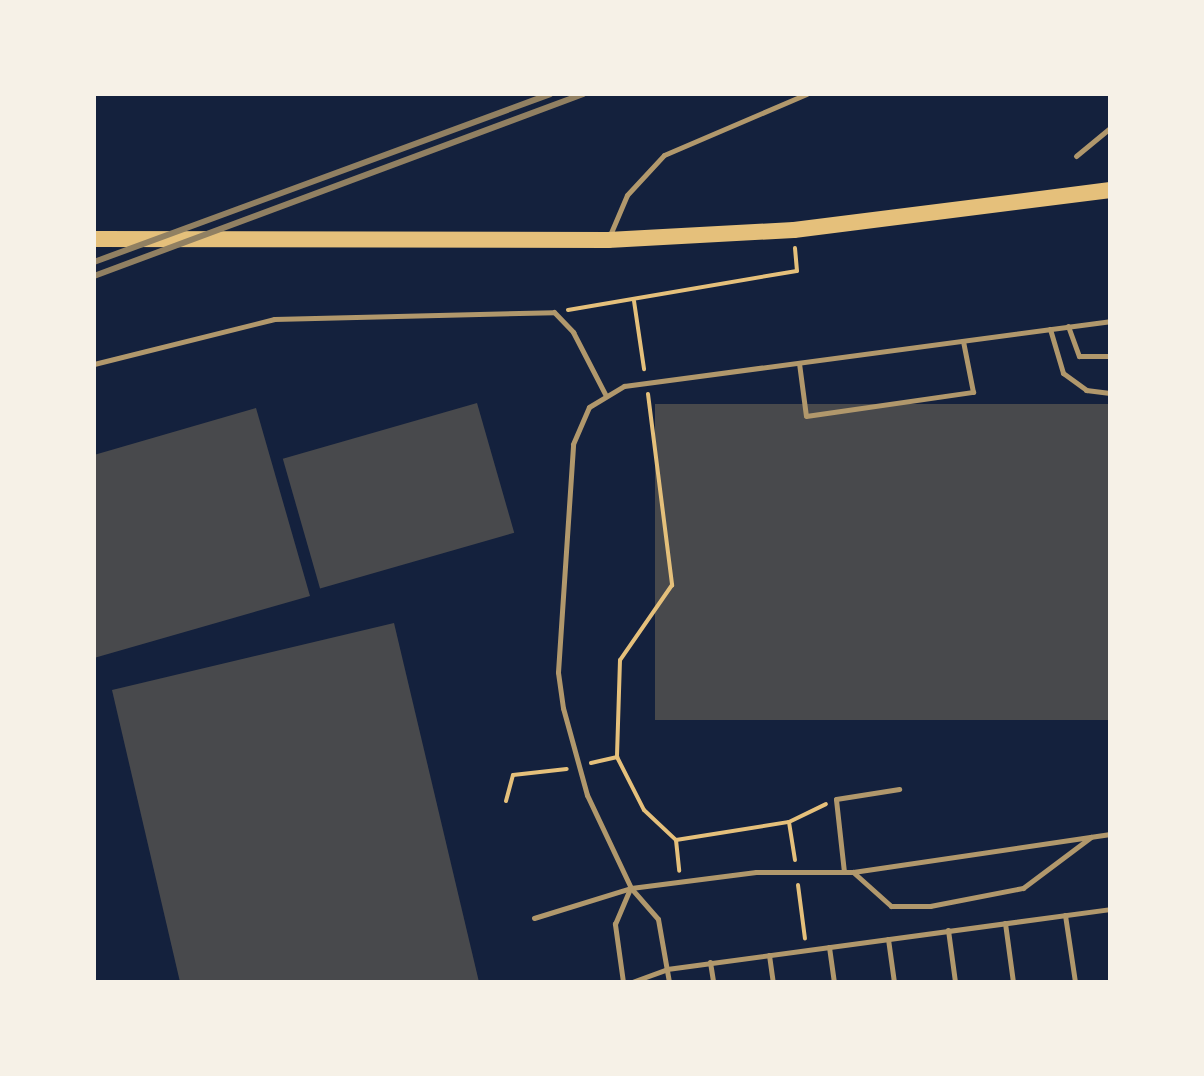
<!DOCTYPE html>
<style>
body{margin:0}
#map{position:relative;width:1204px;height:1076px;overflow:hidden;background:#14213d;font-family:"Exo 2",sans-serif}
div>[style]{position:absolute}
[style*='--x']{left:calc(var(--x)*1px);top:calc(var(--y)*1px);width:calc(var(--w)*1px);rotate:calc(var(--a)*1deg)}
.building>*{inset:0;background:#48494c;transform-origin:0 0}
.path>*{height:4px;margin:-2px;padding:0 2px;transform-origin:2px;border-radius:2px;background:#e5c07b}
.service>*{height:5px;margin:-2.5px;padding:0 2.5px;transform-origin:2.5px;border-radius:2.5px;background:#b1986c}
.secondary>*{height:16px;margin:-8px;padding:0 8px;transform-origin:8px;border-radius:8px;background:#e5c07b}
.rail>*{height:6px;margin:-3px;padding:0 3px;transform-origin:3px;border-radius:3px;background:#918062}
span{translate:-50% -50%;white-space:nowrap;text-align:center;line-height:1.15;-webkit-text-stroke:6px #f6f1e7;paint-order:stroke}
.frame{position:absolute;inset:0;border:96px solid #f6f1e7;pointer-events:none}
</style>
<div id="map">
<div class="building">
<i style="left:477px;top:403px;width:135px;height:202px;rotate:74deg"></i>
<i style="left:1110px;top:404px;width:316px;height:455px;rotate:90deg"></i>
<i style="clip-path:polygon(256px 408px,310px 596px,94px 658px,94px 455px)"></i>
<i style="clip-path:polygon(394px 623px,479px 982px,180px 982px,112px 690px)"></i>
</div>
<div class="path">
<i style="--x:634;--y:301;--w:69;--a:81.6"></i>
<i style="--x:568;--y:310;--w:232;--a:-9.7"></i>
<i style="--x:797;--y:271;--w:23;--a:-95"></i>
<i style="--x:648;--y:394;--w:193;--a:82.8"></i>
<i style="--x:672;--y:585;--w:91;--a:124.7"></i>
<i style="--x:620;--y:660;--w:97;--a:91.8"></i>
<i style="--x:617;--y:757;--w:59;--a:63"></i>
<i style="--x:644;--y:810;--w:44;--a:43.2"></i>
<i style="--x:676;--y:840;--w:31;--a:84"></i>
<i style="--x:591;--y:763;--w:27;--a:-13"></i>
<i style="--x:506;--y:801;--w:27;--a:-75"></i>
<i style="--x:513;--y:775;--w:54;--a:-6.3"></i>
<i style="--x:676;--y:840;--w:113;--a:-9.1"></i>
<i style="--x:795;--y:860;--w:38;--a:-99"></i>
<i style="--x:789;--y:822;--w:41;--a:-25.9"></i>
<i style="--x:798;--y:885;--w:54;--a:82.6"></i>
</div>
<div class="service">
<i style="--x:1076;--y:156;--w:44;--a:-39.5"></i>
<i style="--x:610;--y:235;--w:43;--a:-67"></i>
<i style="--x:627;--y:195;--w:54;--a:-47.2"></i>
<i style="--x:664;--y:155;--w:155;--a:-23.2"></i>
<i style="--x:1068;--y:326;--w:32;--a:70"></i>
<i style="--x:1079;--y:356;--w:31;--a:0"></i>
<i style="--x:1050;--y:329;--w:46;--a:73.5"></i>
<i style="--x:1063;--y:373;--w:29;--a:36"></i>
<i style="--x:1086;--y:390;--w:24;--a:7"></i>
<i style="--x:799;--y:363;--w:53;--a:82.5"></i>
<i style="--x:806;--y:416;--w:169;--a:-8.2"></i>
<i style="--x:973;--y:392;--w:52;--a:-101.1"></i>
<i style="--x:94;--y:364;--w:186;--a:-14"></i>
<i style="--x:274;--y:319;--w:280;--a:-1.4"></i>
<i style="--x:554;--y:312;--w:28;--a:46"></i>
<i style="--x:573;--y:332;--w:70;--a:62.7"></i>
<i style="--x:844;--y:872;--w:73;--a:-96.3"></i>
<i style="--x:836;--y:799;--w:64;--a:-9"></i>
<i style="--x:853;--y:872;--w:51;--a:41.8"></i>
<i style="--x:891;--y:906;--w:39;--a:0"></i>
<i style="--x:930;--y:906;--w:95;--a:-11"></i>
<i style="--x:1023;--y:888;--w:85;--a:-36.9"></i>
<i style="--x:1065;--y:915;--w:68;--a:81.5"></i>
<i style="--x:534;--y:918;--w:102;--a:-17.2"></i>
<i style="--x:631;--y:888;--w:126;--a:-7.3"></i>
<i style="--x:756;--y:872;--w:97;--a:0"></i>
<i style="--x:853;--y:872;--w:260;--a:-8.4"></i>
<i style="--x:1005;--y:923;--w:60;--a:82.3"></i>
<i style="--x:948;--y:930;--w:52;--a:82.3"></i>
<i style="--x:888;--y:939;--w:43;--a:82.1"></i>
<i style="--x:829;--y:947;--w:35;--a:82"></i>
<i style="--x:769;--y:955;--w:27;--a:82"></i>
<i style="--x:710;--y:962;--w:20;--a:81"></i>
<i style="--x:623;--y:982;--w:59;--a:-97.9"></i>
<i style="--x:615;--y:924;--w:38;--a:-67"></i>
<i style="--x:632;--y:982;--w:37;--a:-20"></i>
<i style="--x:667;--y:969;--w:447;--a:-7.7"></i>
<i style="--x:669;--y:982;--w:64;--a:-99.9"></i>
<i style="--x:658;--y:919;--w:41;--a:-131.1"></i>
<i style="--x:631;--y:888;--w:103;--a:-115.3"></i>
<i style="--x:587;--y:795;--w:90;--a:-105.4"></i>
<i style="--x:563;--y:708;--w:36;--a:-98"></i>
<i style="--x:558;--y:672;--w:228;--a:-86.2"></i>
<i style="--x:573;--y:444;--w:40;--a:-66.6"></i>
<i style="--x:589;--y:407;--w:41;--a:-31"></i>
<i style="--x:624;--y:386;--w:490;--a:-7.6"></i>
</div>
<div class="secondary">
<i style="--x:94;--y:239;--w:514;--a:0.11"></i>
<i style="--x:608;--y:240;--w:186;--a:-3.1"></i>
<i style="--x:794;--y:230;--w:319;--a:-7.2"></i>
</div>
<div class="rail">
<i style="--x:94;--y:262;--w:486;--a:-20.2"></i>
<i style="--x:94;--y:276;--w:522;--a:-20.41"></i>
</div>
<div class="frame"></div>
</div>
